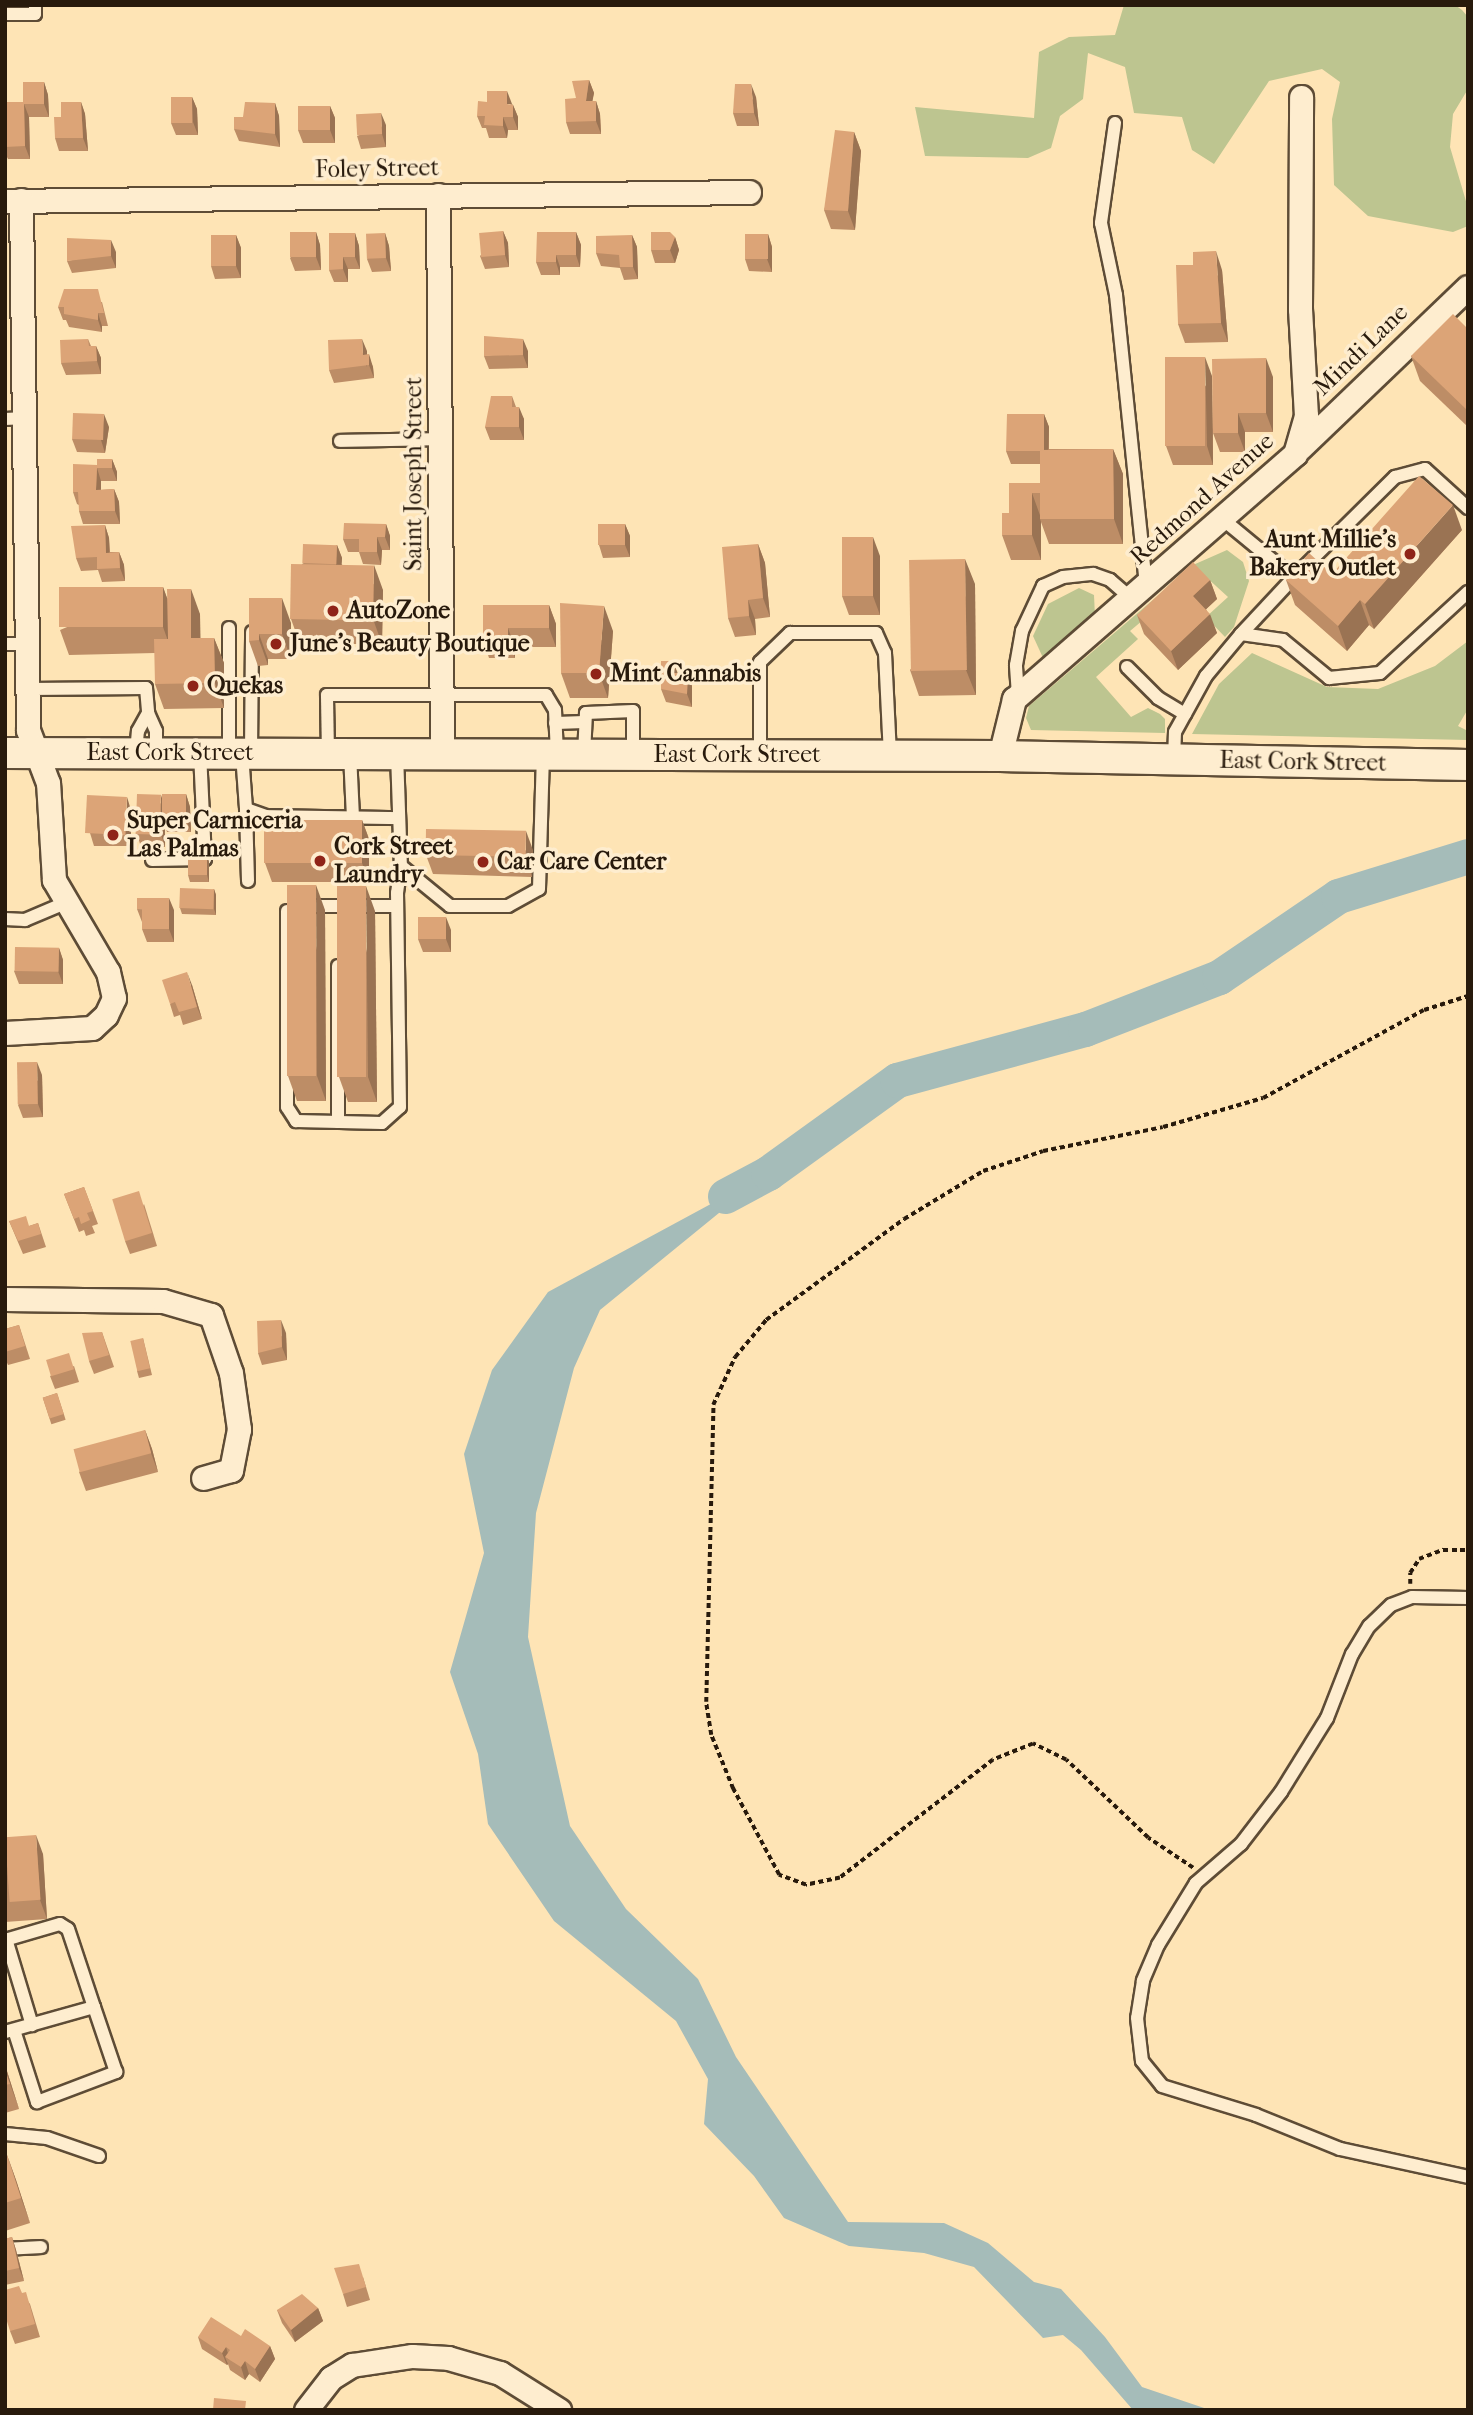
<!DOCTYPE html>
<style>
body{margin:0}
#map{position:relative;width:1473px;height:2415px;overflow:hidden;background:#fee4b5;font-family:"IM FELL French Canon",serif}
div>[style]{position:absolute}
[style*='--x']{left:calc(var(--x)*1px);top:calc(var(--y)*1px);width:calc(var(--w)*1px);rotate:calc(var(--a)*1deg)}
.green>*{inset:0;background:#bdc590}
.water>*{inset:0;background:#a5bcb9}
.river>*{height:35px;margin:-17.5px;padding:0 17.5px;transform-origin:17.5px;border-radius:17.5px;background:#a5bcb9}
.path>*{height:3.5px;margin-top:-1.75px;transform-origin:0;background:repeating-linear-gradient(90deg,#281a0c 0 5px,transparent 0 8.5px)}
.roads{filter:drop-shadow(2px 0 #5e4c36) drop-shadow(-2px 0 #5e4c36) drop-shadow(0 2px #5e4c36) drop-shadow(0 -2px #5e4c36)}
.service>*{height:12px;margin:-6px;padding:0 6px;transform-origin:6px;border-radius:6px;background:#feedcf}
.minor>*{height:23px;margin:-11.5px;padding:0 11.5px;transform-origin:11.5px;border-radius:11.5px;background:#feedcf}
.tertiary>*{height:30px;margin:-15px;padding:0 15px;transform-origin:15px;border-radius:15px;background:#feedcf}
.wall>*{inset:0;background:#bd8d66;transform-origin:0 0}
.shaded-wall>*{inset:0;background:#9a7353}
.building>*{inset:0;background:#dca477;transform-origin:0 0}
.dots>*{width:19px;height:19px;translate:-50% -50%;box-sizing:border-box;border:4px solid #feedcf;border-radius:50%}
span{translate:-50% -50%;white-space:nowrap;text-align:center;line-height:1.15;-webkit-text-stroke:7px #feedcf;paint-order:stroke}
.street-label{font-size:24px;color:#281a0c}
.poi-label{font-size:24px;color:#281a0c;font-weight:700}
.right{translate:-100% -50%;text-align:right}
.left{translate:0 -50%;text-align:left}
.frame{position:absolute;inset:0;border:7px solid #281a0c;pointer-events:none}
</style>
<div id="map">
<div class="green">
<i style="clip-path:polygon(1124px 5px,1455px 5px,1462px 10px,1468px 17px,1468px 89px,1453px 114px,1450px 147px,1468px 208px,1468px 226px,1453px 232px,1368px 216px,1334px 185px,1332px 119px,1340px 82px,1322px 69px,1269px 81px,1214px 164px,1192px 150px,1182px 117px,1134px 113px,1125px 67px,1088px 53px,1083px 99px,1060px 116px,1051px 148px,1028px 158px,925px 156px,915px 107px,1034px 118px,1039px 52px,1069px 37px,1115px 35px)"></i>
<i style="clip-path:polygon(1227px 550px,1243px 562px,1249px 581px,1234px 627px,1225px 637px,1206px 617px,1228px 597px,1193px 565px)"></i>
<i style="clip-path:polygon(1168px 587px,1180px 589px,1130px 631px,1138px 639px,1096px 677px,1131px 717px,1148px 708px,1160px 714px,1165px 719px,1165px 733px,1031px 730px,1026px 718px,1029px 706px)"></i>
<i style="clip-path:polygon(1079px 588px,1094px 595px,1095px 617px,1044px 660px,1033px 636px,1048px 604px)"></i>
<i style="clip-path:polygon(1468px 641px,1468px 709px,1458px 726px,1468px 731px,1468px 740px,1192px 734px,1219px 684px,1252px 653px,1327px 687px,1378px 689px,1435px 666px)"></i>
</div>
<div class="water">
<i style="clip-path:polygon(768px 1173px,600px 1310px,574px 1368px,536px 1513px,528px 1637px,570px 1826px,626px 1909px,698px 1979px,736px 2057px,848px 2222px,944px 2223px,988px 2243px,1034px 2282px,1061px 2289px,1105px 2337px,1142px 2387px,1210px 2410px,1133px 2410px,1081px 2350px,1063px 2335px,1043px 2338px,974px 2267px,924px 2253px,849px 2246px,784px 2218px,754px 2176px,704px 2124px,708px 2079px,676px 2021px,554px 1921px,488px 1824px,478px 1754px,450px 1672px,484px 1553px,464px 1454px,492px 1370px,548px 1292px)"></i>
</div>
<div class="river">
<i style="--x:725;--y:1196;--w:49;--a:-28.1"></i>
<i style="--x:768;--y:1173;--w:159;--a:-35.8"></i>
<i style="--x:897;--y:1080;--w:195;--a:-15.2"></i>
<i style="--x:1085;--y:1029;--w:144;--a:-21.2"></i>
<i style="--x:1219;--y:977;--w:144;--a:-34.2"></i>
<i style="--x:1338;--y:896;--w:136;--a:-17.1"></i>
</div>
<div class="path">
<i style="--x:1410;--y:1584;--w:11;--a:-90"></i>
<i style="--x:1410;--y:1573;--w:17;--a:-57"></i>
<i style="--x:1419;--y:1559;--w:26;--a:-21"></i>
<i style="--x:1443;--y:1550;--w:25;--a:0"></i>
<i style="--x:1193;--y:1868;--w:54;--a:-146.3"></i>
<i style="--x:1148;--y:1838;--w:113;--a:-136.4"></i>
<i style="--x:1066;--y:1760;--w:37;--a:-154"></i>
<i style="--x:1033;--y:1744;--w:43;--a:158.2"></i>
<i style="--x:993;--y:1760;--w:193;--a:142.4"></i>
<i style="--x:840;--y:1878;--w:35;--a:168"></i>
<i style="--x:806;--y:1885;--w:29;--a:-160"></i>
<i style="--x:779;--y:1875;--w:98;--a:-118.1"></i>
<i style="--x:733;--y:1789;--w:58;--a:-112.2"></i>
<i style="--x:711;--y:1735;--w:33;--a:-99"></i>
<i style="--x:706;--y:1702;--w:297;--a:-88.6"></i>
<i style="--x:713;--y:1405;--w:53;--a:-65.4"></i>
<i style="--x:735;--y:1357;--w:48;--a:-50"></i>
<i style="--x:766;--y:1320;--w:171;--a:-36.2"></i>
<i style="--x:904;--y:1219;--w:92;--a:-31.3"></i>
<i style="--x:983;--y:1171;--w:63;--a:-18.4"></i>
<i style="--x:1043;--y:1151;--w:122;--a:-11.3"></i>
<i style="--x:1163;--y:1127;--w:104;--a:-16.2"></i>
<i style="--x:1263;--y:1098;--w:183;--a:-28.7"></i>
<i style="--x:1424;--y:1010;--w:46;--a:-17.7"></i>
</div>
<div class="roads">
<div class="service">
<i style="--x:5;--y:14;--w:30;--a:0"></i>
<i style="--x:35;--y:14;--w:9;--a:-90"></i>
<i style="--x:1115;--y:123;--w:101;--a:98"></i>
<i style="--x:1101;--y:223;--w:74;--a:78.2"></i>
<i style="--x:1116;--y:295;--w:292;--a:84.1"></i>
<i style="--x:5;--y:419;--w:21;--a:-3"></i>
<i style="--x:340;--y:441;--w:100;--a:-1.1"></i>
<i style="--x:1220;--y:517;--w:82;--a:39.5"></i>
<i style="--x:1283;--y:569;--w:17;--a:7"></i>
<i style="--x:1300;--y:571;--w:134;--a:-44.7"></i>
<i style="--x:1395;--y:477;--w:31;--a:-15"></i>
<i style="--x:1425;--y:469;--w:58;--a:42.2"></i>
<i style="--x:1241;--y:634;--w:82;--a:-47"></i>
<i style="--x:5;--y:644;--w:22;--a:0"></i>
<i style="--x:1127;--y:667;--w:44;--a:45"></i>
<i style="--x:1158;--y:698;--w:31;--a:31"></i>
<i style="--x:28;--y:689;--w:118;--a:-0.5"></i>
<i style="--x:146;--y:688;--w:25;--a:85"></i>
<i style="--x:148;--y:713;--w:20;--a:66"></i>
<i style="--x:156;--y:731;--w:22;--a:90"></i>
<i style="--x:1018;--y:695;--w:30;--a:-94"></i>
<i style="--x:1016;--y:665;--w:35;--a:-80"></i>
<i style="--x:1022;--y:631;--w:50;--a:-65"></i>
<i style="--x:1043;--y:586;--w:22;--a:-24"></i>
<i style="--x:1063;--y:577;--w:30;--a:-6"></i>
<i style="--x:1093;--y:574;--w:18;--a:19"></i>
<i style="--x:1110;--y:580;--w:28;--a:41"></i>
<i style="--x:555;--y:723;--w:30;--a:-2"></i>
<i style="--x:136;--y:753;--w:22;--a:-85"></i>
<i style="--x:138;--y:731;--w:21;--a:-61"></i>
<i style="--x:229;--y:753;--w:125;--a:-90"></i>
<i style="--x:251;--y:753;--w:121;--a:-89.5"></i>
<i style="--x:242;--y:754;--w:55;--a:85.8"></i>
<i style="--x:246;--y:809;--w:21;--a:19"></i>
<i style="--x:266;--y:816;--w:133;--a:0.9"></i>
<i style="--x:328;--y:754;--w:59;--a:-91"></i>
<i style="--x:327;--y:695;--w:219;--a:0"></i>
<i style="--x:546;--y:695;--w:17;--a:59"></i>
<i style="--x:555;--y:710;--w:44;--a:87.4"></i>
<i style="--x:350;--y:754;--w:63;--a:87.3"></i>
<i style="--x:397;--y:754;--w:112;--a:88"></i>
<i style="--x:401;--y:866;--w:63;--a:39.2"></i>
<i style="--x:450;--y:906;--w:58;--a:0"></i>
<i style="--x:508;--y:906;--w:35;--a:-29"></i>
<i style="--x:539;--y:889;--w:135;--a:-88.3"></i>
<i style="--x:584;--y:755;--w:42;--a:-87.3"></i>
<i style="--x:586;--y:713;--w:47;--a:-2.4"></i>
<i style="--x:633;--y:711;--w:43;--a:90"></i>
<i style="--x:760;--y:755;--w:93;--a:-90"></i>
<i style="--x:760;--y:662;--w:42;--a:-44"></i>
<i style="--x:790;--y:633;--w:86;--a:0"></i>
<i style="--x:876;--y:633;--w:22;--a:66"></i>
<i style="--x:885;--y:653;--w:103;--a:87.2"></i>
<i style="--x:1174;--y:760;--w:28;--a:-88"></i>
<i style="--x:1175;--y:732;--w:21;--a:-61"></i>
<i style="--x:1185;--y:714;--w:43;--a:-61.1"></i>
<i style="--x:1206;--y:676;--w:55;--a:-50.2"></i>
<i style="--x:1241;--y:634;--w:42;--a:8.1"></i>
<i style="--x:1283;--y:640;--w:60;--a:39.6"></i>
<i style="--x:1329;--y:678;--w:51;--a:-5.6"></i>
<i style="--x:1380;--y:673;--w:120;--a:-42.6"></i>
<i style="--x:246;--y:809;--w:72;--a:88.4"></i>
<i style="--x:152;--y:860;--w:53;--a:-1.1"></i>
<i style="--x:205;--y:859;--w:105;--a:-92.7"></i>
<i style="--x:307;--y:906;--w:90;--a:0"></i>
<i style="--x:287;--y:911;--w:196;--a:90"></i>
<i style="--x:287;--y:1107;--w:17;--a:57"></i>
<i style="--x:296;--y:1121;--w:86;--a:1.3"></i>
<i style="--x:382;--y:1123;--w:24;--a:-42"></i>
<i style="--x:400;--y:1107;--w:214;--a:-90.8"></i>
<i style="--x:397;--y:893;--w:27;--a:-82"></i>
<i style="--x:5;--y:919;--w:20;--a:3"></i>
<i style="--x:25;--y:920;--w:43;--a:-23"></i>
<i style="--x:338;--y:1122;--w:156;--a:-90"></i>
<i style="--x:1468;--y:1598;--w:56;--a:-179"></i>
<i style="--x:1412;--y:1597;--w:22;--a:159"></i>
<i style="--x:1391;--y:1605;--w:30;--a:136"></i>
<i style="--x:1369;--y:1626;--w:33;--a:121"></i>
<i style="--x:1352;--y:1654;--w:69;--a:111.3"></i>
<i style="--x:1327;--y:1718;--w:87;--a:121.9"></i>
<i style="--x:1281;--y:1792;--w:66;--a:127.6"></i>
<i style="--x:1241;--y:1844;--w:60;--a:139.1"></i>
<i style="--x:1196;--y:1883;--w:73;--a:121.5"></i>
<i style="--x:1158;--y:1945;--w:39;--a:113"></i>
<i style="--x:1143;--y:1981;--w:37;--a:99"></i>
<i style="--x:1137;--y:2018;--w:43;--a:83.4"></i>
<i style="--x:1142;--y:2061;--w:32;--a:51"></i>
<i style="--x:1162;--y:2086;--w:98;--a:17.1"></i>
<i style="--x:1256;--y:2115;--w:91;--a:22"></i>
<i style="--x:1340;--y:2149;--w:131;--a:12.3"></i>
<i style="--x:6;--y:1939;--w:90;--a:73.2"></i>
<i style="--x:5;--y:1940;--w:57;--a:-16.2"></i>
<i style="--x:60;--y:1924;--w:9;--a:32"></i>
<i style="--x:68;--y:1929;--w:82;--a:71.6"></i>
<i style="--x:94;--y:2007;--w:92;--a:164.3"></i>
<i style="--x:14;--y:2030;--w:76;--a:72.3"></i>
<i style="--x:37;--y:2102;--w:85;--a:-20.8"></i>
<i style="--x:116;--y:2072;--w:69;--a:-108.7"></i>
<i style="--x:5;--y:2134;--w:42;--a:5.4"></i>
<i style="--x:47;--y:2138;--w:55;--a:19.1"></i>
<i style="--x:5;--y:2249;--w:36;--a:-3"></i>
</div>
<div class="minor">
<i style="--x:438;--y:195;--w:559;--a:89.59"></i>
<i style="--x:5;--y:201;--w:744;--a:-0.69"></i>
<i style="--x:1301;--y:447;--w:231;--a:-43.8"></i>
<i style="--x:1000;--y:756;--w:59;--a:-76.2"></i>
<i style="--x:1014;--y:699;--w:373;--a:-41.1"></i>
<i style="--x:1295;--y:454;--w:40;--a:-74"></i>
<i style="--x:1306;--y:416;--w:107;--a:-93.2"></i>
<i style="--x:1300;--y:309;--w:212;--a:-89.7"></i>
<i style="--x:5;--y:1033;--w:87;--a:-3.3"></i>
<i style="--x:92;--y:1028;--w:19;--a:-43"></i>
<i style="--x:106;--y:1015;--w:19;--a:-65"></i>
<i style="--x:114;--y:998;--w:27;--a:-103"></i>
<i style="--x:108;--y:972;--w:107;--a:-120.4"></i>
<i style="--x:54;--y:880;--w:97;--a:-93.5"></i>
<i style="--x:48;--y:783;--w:57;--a:-110.7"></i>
<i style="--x:28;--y:730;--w:530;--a:-90.76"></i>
<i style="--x:5;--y:1299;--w:158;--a:0.7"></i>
<i style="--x:163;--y:1301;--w:50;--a:16.3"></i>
<i style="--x:211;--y:1315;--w:61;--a:71"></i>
<i style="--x:231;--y:1373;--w:57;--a:81.9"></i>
<i style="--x:239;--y:1429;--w:42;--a:101"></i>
<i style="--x:231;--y:1470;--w:29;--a:164"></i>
<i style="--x:306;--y:2410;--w:41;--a:-52"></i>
<i style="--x:331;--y:2378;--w:25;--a:-32"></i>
<i style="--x:352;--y:2365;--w:61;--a:-8.5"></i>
<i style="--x:412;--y:2356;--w:36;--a:3"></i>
<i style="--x:448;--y:2358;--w:54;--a:16.1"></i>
<i style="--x:500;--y:2373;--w:70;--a:32.1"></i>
</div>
<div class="tertiary">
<i style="--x:5;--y:753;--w:995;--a:0.17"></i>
<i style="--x:1000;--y:756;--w:468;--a:1.1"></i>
</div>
</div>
<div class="wall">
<i style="clip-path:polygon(589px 80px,594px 93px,592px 101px,596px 101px,600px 114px,601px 134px,570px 134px,566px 122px,576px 98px)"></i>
<i style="clip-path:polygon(44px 82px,48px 95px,49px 117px,29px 117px,30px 159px,8px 159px,5px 153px,5px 102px,23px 102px)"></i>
<i style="clip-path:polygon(192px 97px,197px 109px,198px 135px,176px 135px,171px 123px)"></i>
<i style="clip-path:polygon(756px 97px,759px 126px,737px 126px,733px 113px)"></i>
<i style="clip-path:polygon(81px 102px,85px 114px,88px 151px,59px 151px,55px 138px,61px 117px)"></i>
<i style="clip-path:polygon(275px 103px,279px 116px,280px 147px,239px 141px,234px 129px,243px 117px)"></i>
<i style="clip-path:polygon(512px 104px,513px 105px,518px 117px,518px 130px,508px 130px,507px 138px,489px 138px,486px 128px,482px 128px,477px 116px)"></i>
<i style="clip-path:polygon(330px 106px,335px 118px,335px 143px,303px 143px,298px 130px)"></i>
<i style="clip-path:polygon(386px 125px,386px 147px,361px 149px,357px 136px)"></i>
<i style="clip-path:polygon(854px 132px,861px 151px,855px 230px,831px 229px,824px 210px)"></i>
<i style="clip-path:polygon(503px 231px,508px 243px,509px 267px,485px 269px,480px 256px)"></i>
<i style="clip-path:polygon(316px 232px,320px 245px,321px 270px,295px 271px,290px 258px)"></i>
<i style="clip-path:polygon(576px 232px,581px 245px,580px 267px,560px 267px,560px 275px,541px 275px,536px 262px)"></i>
<i style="clip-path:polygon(355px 233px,359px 246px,360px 269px,348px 269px,348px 282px,334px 282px,329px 270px)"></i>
<i style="clip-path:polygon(385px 233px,389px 246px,391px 271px,372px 272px,367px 259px)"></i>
<i style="clip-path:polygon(768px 234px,772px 247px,772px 272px,749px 271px,745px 259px)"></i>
<i style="clip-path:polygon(236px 235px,241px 248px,241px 278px,215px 279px,211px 266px)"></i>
<i style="clip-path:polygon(632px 235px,637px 247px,638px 279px,624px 280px,620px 268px,601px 266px,596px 253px)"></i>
<i style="clip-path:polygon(675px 237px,679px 250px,675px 263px,655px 263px,651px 250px)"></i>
<i style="clip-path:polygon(116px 252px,116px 268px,72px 273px,67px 261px)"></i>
<i style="clip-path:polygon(1222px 270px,1228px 342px,1185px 343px,1178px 324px)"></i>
<i style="clip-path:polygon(102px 302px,108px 326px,102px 326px,102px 332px,69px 327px,66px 320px,63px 320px,58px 307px)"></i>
<i style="clip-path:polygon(1468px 329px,1468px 427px,1420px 381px,1411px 356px)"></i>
<i style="clip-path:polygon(88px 339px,91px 346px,96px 346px,101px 358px,101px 374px,66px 375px,61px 363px)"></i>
<i style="clip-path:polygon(367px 351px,367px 354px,373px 367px,374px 378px,334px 383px,329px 370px)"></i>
<i style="clip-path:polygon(528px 351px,528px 368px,489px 369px,484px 356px)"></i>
<i style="clip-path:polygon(1212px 376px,1213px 430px,1273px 377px,1273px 432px,1245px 432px,1245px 452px,1220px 452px,1213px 433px,1213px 465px,1173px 465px,1166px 446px)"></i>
<i style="clip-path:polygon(512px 396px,516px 407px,524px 419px,524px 440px,490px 440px,485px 427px)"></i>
<i style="clip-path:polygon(1044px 414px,1049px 427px,1049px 449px,1113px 449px,1123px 474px,1123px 544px,1049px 544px,1041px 522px,1041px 560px,1011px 560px,1002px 535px,1009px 513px,1040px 483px,1040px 464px,1011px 464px,1006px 451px)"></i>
<i style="clip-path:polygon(109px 427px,105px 453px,77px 452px,72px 439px)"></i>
<i style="clip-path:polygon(112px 459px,117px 472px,117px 481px,101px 481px,101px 490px,114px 489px,119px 502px,120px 524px,83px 524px,79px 511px,79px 505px,77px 504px,73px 492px,97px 465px)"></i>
<i style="clip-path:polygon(386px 524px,390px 536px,390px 550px,382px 550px,381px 565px,363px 564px,359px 552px,348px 552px,343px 539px)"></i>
<i style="clip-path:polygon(625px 524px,630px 536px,630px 557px,603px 558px,599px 545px)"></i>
<i style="clip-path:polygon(105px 525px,109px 538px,110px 552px,119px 552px,124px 565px,125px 581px,102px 582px,98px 570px,81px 571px,76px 558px)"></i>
<i style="clip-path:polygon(1462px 530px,1374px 629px,1369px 625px,1347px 651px,1295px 605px,1286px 580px,1332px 574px)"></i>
<i style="clip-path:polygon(758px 544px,765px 563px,770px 617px,755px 619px,756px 635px,735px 637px,728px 618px)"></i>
<i style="clip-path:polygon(337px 545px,342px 558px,341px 564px,383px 590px,382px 644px,300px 644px,291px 619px,302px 564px)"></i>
<i style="clip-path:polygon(880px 556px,880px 615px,849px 615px,842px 596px)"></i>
<i style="clip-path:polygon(1210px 580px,1217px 599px,1206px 609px,1217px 633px,1178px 670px,1144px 634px,1137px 615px)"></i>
<i style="clip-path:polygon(975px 584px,976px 695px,919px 696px,910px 670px)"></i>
<i style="clip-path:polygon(163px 587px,167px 598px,200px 614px,200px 638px,214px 638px,224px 663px,224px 708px,164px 709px,155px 684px,155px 653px,69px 655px,60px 630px)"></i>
<i style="clip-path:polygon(249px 598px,291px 623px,291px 659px,268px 659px,268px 665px,258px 666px,249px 641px)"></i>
<i style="clip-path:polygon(549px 605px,556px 624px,556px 647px,515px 647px,515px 658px,489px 658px,483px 639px)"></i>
<i style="clip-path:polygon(613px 631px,608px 698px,570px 698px,561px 673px)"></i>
<i style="clip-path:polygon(673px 661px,677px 673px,692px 686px,692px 707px,666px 702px,661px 689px)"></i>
<i style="clip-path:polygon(186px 794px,190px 807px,191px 832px,167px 832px,165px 826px,165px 847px,141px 847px,137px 834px,163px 800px)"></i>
<i style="clip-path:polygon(131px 810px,131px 846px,94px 846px,90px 833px)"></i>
<i style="clip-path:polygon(362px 820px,369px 839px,369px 882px,272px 882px,265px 863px)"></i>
<i style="clip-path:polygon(533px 850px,532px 877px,433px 874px,426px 855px)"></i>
<i style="clip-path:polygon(207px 856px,209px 862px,209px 882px,190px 882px,188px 875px)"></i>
<i style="clip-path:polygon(214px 889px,216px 895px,216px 915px,182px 914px,180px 908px)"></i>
<i style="clip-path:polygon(137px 909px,174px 910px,174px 942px,147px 942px,142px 929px,142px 922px)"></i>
<i style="clip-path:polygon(325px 910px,326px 1101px,297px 1101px,288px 1076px)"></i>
<i style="clip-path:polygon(375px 911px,377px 1102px,348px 1102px,339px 1077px)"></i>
<i style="clip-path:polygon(451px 930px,451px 952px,423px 952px,418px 939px)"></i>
<i style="clip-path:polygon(59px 948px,63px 960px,63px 984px,19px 984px,14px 971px)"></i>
<i style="clip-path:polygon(192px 985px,202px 1019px,183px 1025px,180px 1015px,174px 1017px,170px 1004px)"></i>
<i style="clip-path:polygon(42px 1075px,43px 1117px,23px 1118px,18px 1105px)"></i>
<i style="clip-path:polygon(84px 1187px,98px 1224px,92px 1226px,95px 1233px,86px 1236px,84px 1230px,79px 1232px,64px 1194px)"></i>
<i style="clip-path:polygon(144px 1204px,157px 1246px,130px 1254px,125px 1241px)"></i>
<i style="clip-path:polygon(9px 1221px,29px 1226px,38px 1223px,46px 1247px,23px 1254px)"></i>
<i style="clip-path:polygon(19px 1325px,30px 1359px,8px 1365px,5px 1358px,5px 1329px)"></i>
<i style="clip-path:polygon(102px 1332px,114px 1367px,94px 1374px,89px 1361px)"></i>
<i style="clip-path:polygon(286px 1333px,287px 1360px,262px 1365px,258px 1353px)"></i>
<i style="clip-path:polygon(143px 1338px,152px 1375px,139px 1378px,137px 1371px)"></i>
<i style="clip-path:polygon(74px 1366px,79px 1382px,55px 1389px,50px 1376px)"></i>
<i style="left:57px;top:1393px;width:28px;height:15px;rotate:72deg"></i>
<i style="clip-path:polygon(145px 1430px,152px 1449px,158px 1472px,86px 1491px,79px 1472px)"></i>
<i style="clip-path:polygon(5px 1837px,43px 1854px,47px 1919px,5px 1922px)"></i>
<i style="clip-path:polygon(5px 2065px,19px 2109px,5px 2113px)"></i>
<i style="clip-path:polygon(5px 2155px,7px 2155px,16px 2180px,30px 2223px,5px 2231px)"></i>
<i style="clip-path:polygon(12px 2237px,16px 2250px,24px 2281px,5px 2285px,5px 2239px)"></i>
<i style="clip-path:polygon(363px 2277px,370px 2300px,347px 2307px,343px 2294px)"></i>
<i style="clip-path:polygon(22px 2293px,30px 2304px,40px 2337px,15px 2344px,10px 2331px)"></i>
<i style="clip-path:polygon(318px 2308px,323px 2321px,295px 2342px,282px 2323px,277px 2310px)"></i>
<i style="clip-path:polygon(198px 2337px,270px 2346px,275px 2359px,260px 2382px,249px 2374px,245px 2380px,230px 2370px,228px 2364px,227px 2365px,202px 2349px)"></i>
</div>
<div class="shaded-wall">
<i style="clip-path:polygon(589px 80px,594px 93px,590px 114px,586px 101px)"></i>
<i style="clip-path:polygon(44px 82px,48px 95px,49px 117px,44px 104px)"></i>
<i style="clip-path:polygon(751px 84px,756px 97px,759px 126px,754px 113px)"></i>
<i style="clip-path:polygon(507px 91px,512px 104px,507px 104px)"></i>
<i style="clip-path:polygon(192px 97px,197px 109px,198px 135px,193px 122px)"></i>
<i style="clip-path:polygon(596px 101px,600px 114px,601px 134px,596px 121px)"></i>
<i style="clip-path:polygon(81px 102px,85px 114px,88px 151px,83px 138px)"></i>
<i style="clip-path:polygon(275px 103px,279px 116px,280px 147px,275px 134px)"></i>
<i style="clip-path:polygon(24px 104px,29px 117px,30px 159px,25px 146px)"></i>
<i style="clip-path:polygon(513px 105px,518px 117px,518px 130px,513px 117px)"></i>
<i style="clip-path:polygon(330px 106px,335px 118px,335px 143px,330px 130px)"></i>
<i style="clip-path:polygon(381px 113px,386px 125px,386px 147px,382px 134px)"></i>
<i style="clip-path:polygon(503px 117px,508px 130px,507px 138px,503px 126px)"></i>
<i style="clip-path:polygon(854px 132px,861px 151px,855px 230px,848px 211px)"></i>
<i style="clip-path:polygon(503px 231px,508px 243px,509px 267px,505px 255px)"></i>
<i style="clip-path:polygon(316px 232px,320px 245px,321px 270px,316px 257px)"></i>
<i style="clip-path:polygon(576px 232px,581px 245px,580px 267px,576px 255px)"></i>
<i style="clip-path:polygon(355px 233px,359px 246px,360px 269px,355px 257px)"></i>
<i style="clip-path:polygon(385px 233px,389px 246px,391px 271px,386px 258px)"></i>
<i style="clip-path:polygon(768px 234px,772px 247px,772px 272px,767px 259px)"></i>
<i style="clip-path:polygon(236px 235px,241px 248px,241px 278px,236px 266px)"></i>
<i style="clip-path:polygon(632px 235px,637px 247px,638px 279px,633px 267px)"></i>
<i style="clip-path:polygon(675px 237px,679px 250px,675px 263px,670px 250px)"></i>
<i style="clip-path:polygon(111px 240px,116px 252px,116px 268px,111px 256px)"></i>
<i style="clip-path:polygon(1216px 251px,1222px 270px,1228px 342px,1221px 323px)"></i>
<i style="clip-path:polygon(556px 255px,560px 267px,560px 275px,556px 262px)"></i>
<i style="clip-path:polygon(343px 257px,348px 269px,348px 282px,343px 269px)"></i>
<i style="clip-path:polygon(98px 313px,102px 326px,102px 332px,98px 320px)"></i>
<i style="clip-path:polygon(362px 339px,367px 351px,367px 367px,363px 355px)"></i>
<i style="clip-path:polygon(523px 339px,528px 351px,528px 368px,523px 355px)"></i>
<i style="clip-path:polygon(96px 346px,101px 358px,101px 374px,97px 361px)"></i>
<i style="clip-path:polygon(369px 354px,373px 367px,374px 378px,369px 365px)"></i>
<i style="clip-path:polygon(1205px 357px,1212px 376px,1213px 465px,1207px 446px)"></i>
<i style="clip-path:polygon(1266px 358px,1273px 377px,1273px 432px,1266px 413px)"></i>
<i style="clip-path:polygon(519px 407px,524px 419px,524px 440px,519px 427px)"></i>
<i style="clip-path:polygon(1238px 413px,1245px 432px,1245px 452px,1238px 433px)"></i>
<i style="clip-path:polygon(104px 414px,109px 427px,105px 453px,101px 440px)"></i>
<i style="clip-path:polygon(1044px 414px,1049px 427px,1048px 464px,1044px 451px)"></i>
<i style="clip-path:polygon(1113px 449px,1123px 474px,1123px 544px,1114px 519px)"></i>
<i style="clip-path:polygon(112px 459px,117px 472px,117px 481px,112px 468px)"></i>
<i style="clip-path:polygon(97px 468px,101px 481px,101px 503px,96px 490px)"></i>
<i style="clip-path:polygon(114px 489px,119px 502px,120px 524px,115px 511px)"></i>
<i style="clip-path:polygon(1032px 493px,1041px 518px,1040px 519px,1041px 522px,1041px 560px,1032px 535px)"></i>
<i style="clip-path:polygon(1453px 505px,1462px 530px,1374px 629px,1365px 604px)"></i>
<i style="clip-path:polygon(386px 524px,390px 536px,390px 550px,385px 537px)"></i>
<i style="clip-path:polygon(625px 524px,630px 536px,630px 557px,625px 545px)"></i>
<i style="clip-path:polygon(105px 525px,109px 538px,110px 565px,106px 553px)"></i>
<i style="clip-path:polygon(377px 537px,382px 550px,381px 565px,377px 552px)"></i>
<i style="clip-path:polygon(873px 537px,880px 556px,880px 615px,873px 596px)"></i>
<i style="clip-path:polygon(758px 544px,765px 563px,770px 617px,763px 598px)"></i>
<i style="clip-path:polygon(337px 545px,342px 558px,341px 578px,336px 565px)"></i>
<i style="clip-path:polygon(119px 552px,124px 565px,125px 581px,120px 568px)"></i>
<i style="clip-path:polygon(965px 559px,975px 584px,976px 695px,966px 670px)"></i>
<i style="clip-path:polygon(374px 565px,383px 590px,382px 644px,373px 619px)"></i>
<i style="clip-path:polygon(1210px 580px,1217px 599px,1200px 615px,1193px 596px)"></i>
<i style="clip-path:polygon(163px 587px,172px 612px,172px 652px,163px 627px)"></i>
<i style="clip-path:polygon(191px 589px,200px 614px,201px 663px,191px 638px)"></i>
<i style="clip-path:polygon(282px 598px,291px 623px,291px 659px,282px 634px)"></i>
<i style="clip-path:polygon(748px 600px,755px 619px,756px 635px,749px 616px)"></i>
<i style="clip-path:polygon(1360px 600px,1369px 625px,1347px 651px,1338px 626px)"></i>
<i style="clip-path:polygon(549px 605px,556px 624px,556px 647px,549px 628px)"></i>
<i style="clip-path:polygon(604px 606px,613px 631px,608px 698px,599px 673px)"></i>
<i style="clip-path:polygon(1210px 614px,1217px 633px,1178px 670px,1171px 651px)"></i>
<i style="clip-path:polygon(508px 628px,515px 647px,515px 658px,508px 639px)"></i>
<i style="clip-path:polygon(259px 634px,268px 659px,268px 665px,259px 640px)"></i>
<i style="clip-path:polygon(214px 638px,224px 663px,224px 708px,215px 683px)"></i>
<i style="clip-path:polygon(673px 661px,678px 674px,673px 673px)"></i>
<i style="clip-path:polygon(688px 673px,692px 686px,692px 707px,687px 694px)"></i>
<i style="clip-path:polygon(186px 794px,190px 807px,191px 832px,186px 819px)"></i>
<i style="clip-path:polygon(161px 795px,165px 807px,163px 819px,165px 826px,165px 847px,161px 834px)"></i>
<i style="clip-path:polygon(127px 797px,131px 810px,131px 846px,126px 834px)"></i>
<i style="clip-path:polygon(362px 820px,369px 839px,369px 882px,362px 863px)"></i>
<i style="clip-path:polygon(526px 831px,533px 850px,532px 877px,526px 858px)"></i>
<i style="clip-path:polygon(207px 856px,209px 862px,209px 882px,207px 875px)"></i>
<i style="clip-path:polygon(316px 885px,325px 910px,326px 1101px,317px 1076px)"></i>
<i style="clip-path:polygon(366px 886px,375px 911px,377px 1102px,368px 1077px)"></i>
<i style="clip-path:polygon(214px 889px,216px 895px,216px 915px,214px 909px)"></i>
<i style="clip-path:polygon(169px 898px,174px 910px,174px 942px,169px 929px)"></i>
<i style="clip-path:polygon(446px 917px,451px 930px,451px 952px,446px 939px)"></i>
<i style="clip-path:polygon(59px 948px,63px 960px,63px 984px,58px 971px)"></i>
<i style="clip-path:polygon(187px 972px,192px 985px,202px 1019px,197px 1007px)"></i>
<i style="clip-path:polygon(37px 1062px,42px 1075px,43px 1117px,38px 1104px)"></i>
<i style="clip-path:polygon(281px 1320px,286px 1333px,287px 1360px,282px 1347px)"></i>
<i style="clip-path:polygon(145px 1430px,152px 1449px,158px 1472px,151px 1453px)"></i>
<i style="clip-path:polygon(36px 1835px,43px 1854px,47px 1919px,40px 1900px)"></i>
<i style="clip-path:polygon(5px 2065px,19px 2109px,10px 2084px,5px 2070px)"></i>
<i style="clip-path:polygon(7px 2155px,16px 2180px,30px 2223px,21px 2198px)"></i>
<i style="clip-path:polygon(12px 2237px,16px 2250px,24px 2281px,19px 2268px)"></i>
<i style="clip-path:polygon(318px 2308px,323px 2321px,295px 2342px,291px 2330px)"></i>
<i style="clip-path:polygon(270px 2346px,275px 2359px,260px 2382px,255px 2369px)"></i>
<i style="clip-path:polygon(226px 2347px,230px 2360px,225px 2357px,228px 2364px,227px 2365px,222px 2353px)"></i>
<i style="clip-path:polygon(245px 2361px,249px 2374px,245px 2380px,241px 2367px)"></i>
</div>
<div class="building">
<i style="clip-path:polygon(589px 80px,586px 101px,596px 101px,596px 121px,566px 122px,565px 99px,576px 98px,572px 81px)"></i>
<i style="clip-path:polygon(23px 82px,44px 82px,44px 104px,24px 104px,25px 146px,5px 147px,5px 102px,23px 102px)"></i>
<i style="clip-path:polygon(735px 84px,751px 84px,754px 113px,733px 113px)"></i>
<i style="clip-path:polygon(487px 91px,507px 91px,507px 104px,513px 105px,513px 117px,503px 117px,503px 126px,484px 125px,485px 116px,477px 116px,478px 101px,487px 102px)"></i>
<i style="left:171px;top:97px;width:21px;height:26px"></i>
<i style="clip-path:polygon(61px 102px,81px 102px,83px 138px,55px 138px,54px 117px,61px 117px)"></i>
<i style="clip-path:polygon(245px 102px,275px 103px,275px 134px,234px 129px,234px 117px,243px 117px)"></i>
<i style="left:298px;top:106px;width:32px;height:24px"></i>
<i style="left:381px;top:113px;width:21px;height:25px;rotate:87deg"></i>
<i style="clip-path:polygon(835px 130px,854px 132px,848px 211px,824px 210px)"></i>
<i style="left:503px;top:231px;width:24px;height:24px;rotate:85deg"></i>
<i style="left:316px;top:232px;width:25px;height:26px;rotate:90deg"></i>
<i style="clip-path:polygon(537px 232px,576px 232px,576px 255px,556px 255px,556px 262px,536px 262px)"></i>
<i style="clip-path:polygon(651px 232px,670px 232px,675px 237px,670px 250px,651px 250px)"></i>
<i style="clip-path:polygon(329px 233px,355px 233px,355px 257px,343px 257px,343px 269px,329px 270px)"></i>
<i style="left:385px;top:233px;width:25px;height:19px;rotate:88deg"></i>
<i style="left:745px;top:234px;width:23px;height:25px"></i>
<i style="left:211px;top:235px;width:25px;height:31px"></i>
<i style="clip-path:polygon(632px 235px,633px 267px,620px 267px,619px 255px,596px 253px,596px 236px)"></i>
<i style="clip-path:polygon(67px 238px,111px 240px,111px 256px,67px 261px)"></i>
<i style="clip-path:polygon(1216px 251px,1221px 323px,1178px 324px,1176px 265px,1193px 265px,1193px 252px)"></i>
<i style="clip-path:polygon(64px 289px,98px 289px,104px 313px,98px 313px,98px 320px,64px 314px,64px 307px,58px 307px)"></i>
<i style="clip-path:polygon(1453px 314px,1468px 329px,1468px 411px,1411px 356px)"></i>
<i style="clip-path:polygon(484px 336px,523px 339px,523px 355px,484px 356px)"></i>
<i style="clip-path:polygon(88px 339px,89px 346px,96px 346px,97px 361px,61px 363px,60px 340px)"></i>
<i style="clip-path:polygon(362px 339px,363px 355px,369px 354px,369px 365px,329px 370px,328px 340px)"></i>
<i style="left:1165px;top:357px;width:40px;height:89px"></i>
<i style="clip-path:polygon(1266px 358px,1266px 413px,1238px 413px,1238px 433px,1213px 433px,1212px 359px)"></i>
<i style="clip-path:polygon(491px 396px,512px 396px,512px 407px,519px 407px,519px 427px,485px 427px)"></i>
<i style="left:73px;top:413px;width:31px;height:26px;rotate:2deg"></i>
<i style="clip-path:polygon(1007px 414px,1044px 414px,1044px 450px,1040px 450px,1040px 451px,1006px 451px)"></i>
<i style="clip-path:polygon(1113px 449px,1114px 519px,1040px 519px,1040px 493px,1032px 493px,1032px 535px,1002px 535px,1002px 513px,1009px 513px,1009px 483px,1040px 483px,1040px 450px)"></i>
<i style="clip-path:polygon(97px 459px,112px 459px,112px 468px,97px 468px,96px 490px,114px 489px,115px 511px,79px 511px,78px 492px,73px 492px,73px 464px,97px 465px)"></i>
<i style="clip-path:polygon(1419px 476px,1453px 505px,1365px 604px,1360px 600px,1338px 626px,1286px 580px,1309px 553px,1332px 574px)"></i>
<i style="clip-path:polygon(344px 523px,386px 524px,385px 537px,377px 537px,377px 552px,359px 552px,359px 539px,343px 539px)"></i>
<i style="left:598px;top:524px;width:27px;height:21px"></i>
<i style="clip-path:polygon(105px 525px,106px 553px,119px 552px,120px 568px,97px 569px,97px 557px,76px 558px,71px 526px)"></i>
<i style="left:842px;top:537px;width:31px;height:59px"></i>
<i style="left:303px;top:544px;width:34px;height:19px;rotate:2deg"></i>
<i style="clip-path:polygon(758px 544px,763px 598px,748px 600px,749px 616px,728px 618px,722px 547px)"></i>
<i style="left:965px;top:559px;width:111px;height:56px;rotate:89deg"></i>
<i style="clip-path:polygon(1193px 562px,1210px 580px,1193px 596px,1210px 614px,1171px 651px,1137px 615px)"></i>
<i style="left:291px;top:564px;width:83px;height:55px;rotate:1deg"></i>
<i style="left:163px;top:587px;width:40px;height:104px;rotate:90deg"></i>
<i style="clip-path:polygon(167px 589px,191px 589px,191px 638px,214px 638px,215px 683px,155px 684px,154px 639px,168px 639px)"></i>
<i style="clip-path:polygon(249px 598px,282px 598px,282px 634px,259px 634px,259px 640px,249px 641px)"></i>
<i style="clip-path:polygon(560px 603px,604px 606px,599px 673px,561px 673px)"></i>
<i style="clip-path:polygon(483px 605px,549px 605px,549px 628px,508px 628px,508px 639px,483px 639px)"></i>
<i style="clip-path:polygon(661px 661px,673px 661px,673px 673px,688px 673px,687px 694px,661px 689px)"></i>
<i style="left:137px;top:794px;width:24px;height:40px;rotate:2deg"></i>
<i style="left:186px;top:794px;width:25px;height:24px;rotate:90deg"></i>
<i style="left:87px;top:795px;width:40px;height:38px;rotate:3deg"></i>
<i style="left:362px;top:820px;width:43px;height:98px;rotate:90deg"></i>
<i style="left:426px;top:829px;width:100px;height:26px;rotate:1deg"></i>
<i style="left:188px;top:856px;width:19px;height:19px"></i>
<i style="left:316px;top:885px;width:191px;height:29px;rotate:90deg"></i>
<i style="left:337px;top:886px;width:29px;height:191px"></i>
<i style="left:180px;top:888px;width:34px;height:20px;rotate:2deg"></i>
<i style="clip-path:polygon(137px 898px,169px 898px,169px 929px,142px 929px,142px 909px,137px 909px)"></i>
<i style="left:418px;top:917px;width:28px;height:22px"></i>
<i style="left:15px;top:947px;width:44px;height:24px;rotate:1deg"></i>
<i style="clip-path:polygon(187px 972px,197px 1007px,179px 1012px,175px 1002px,170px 1004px,162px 980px)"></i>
<i style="left:37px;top:1062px;width:42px;height:20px;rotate:89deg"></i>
<i style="clip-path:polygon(84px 1187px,93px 1211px,87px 1213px,90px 1220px,81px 1224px,79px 1217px,74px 1219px,64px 1194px)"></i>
<i style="left:139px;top:1191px;width:44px;height:28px;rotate:73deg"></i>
<i style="clip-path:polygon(26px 1216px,29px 1226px,38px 1223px,41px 1234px,18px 1241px,9px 1221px)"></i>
<i style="clip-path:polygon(281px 1320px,282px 1347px,258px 1353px,257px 1321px)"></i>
<i style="clip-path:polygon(19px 1325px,25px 1346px,5px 1352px,5px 1329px)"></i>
<i style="clip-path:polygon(102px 1332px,109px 1355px,89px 1361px,82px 1333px)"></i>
<i style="left:143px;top:1338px;width:31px;height:13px;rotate:77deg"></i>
<i style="left:69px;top:1353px;width:17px;height:24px;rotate:73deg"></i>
<i style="left:57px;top:1393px;width:22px;height:15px;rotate:72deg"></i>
<i style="left:145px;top:1430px;width:24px;height:74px;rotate:75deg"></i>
<i style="left:36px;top:1835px;width:65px;height:31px;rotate:86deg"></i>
<i style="clip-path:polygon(5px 2070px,10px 2084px,5px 2085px)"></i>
<i style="clip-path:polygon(5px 2155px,7px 2155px,21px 2198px,5px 2203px)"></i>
<i style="clip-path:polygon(12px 2237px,19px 2268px,5px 2271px,5px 2239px)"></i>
<i style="clip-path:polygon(359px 2264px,366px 2287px,343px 2294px,334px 2268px)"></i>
<i style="clip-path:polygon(19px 2286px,22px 2293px,26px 2292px,35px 2324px,10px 2331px,5px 2315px,5px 2290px)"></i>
<i style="clip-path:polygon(302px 2294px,318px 2308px,291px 2330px,277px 2310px)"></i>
<i style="clip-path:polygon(211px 2317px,241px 2336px,245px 2329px,270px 2346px,255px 2369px,245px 2361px,241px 2367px,225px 2357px,230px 2350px,226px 2347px,222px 2353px,198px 2337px)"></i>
<i style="clip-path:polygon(214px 2398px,246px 2401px,245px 2410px,213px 2410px)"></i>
</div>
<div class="dots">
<i style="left:1410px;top:554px;background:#8f2418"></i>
<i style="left:333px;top:611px;background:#8f2418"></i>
<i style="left:276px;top:644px;background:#8f2418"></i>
<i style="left:596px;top:674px;background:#8f2418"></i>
<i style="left:193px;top:686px;background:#8f2418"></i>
<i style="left:113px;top:835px;background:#8f2418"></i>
<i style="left:320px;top:861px;background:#8f2418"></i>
<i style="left:483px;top:862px;background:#8f2418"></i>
</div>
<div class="street-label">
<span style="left:377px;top:169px;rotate:-1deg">Foley Street</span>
<span style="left:1361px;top:350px;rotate:-44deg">Mindi Lane</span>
<span style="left:414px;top:474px;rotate:-90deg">Saint Joseph Street</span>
<span style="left:1202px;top:499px;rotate:-42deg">Redmond Avenue</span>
<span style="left:170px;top:753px">East Cork Street</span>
<span style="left:737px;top:755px">East Cork Street</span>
<span style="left:1303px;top:762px;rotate:1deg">East Cork Street</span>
</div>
<div class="poi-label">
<span class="right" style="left:1396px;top:554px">Aunt Millie's<br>Bakery Outlet</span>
<span class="left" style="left:347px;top:611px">AutoZone</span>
<span class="left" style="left:290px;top:644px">June's Beauty Boutique</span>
<span class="left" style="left:610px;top:674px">Mint Cannabis</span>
<span class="left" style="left:207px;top:686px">Quekas</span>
<span class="left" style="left:127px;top:835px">Super Carniceria<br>Las Palmas</span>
<span class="left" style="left:334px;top:861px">Cork Street<br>Laundry</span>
<span class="left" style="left:497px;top:862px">Car Care Center</span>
</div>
<div class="frame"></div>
</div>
